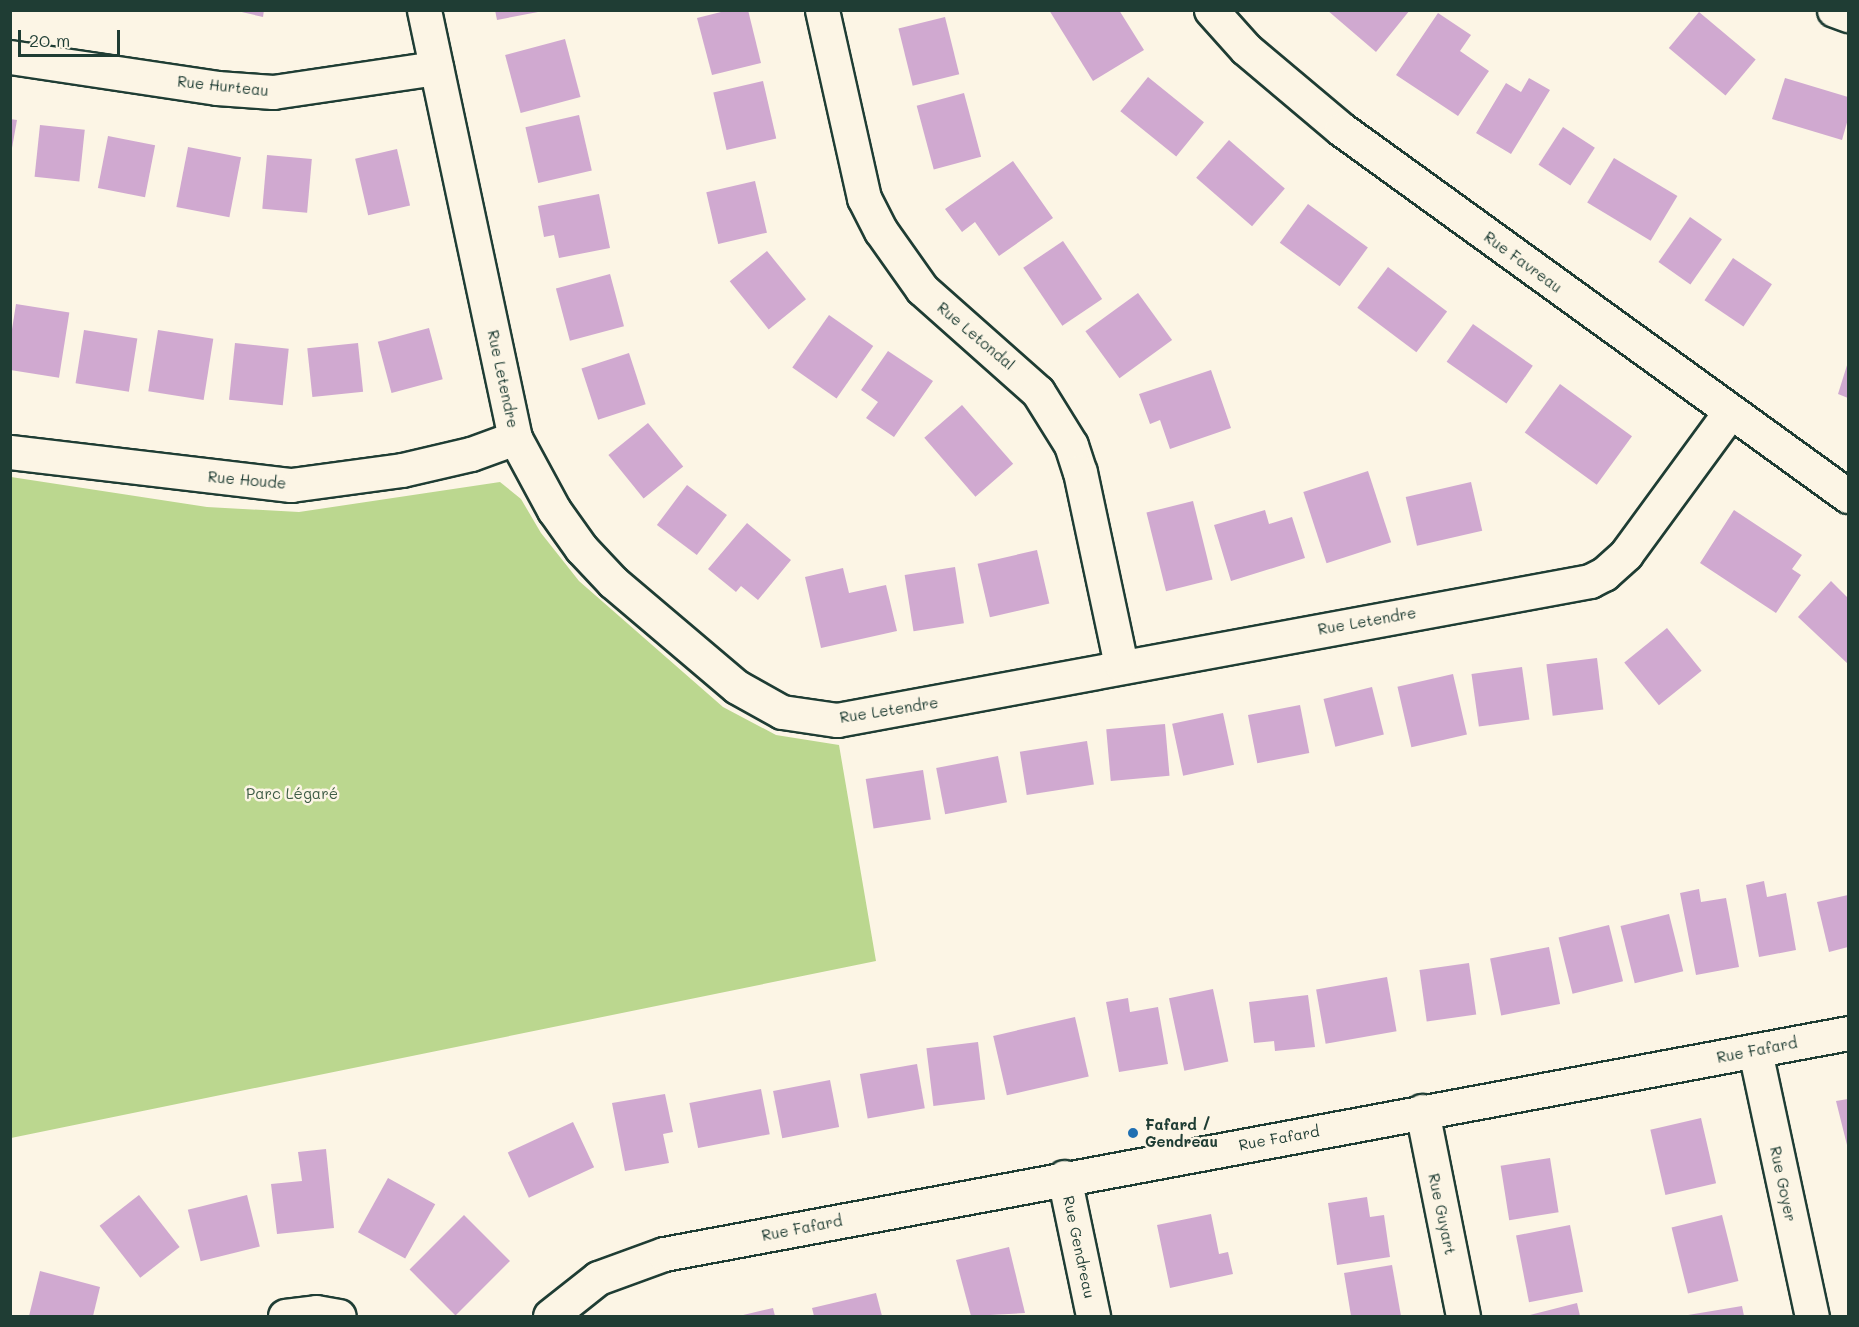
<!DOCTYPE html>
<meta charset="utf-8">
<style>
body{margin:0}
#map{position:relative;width:1859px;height:1327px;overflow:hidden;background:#fcf5e5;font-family:Mali,sans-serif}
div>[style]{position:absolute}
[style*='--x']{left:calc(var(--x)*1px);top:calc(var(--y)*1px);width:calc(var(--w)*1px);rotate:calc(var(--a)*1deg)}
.green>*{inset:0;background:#bbd78f}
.building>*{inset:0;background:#d0a9d0;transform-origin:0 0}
.roads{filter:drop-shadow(2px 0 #1f3d34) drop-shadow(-2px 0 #1f3d34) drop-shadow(0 2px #1f3d34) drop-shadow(0 -2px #1f3d34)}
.street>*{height:33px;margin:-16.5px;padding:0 16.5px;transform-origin:16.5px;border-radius:16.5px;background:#fcf5e5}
.dots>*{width:16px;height:16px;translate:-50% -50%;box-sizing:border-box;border:3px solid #fcf5e5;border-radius:50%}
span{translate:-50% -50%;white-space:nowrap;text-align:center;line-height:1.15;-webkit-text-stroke:5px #fcf5e5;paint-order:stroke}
.street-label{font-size:15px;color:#1f3d34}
.park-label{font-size:15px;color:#3e5c46}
.poi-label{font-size:15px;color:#1f3d34;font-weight:700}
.left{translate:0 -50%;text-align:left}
.frame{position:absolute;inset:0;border:12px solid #1f3d34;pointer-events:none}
.scale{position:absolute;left:18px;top:30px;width:102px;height:27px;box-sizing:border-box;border:3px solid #1f3d34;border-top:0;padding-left:8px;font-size:18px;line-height:21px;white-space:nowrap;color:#1f3d34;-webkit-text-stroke:4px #fcf5e5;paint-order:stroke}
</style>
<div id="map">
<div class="green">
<i style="clip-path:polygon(11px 477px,207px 507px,299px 512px,500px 482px,521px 499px,541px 533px,579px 581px,723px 707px,776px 735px,839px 745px,876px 961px,11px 1138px)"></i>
</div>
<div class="building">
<i style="clip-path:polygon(233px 10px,264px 10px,263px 17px)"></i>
<i style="clip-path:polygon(495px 10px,538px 10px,538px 12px,497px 20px)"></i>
<i style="clip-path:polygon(729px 10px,748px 10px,761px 63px,712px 75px,697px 18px)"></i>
<i style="clip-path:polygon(1049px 10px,1119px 10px,1144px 50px,1093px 81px)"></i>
<i style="clip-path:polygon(1327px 10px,1410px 10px,1376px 52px)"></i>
<i style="left:1699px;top:12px;width:74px;height:47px;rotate:40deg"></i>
<i style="clip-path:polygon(1438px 13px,1471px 35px,1460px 51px,1489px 71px,1458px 116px,1396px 75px)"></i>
<i style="left:945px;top:17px;width:59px;height:48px;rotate:76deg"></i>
<i style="left:565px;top:39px;width:60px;height:62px;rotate:75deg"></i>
<i style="left:1148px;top:77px;width:72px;height:44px;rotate:39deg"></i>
<i style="clip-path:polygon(1529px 78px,1550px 90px,1511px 154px,1476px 133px,1506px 83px,1521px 92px)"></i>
<i style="clip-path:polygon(1785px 78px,1848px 97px,1848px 119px,1842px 140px,1772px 119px)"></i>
<i style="left:763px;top:81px;width:59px;height:51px;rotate:77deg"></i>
<i style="left:964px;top:93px;width:66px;height:49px;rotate:75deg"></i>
<i style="left:579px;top:115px;width:57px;height:55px;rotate:77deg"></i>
<i style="clip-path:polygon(10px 119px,17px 120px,12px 148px,10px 148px)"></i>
<i style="left:40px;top:125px;width:45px;height:52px;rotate:6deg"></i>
<i style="left:1563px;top:127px;width:38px;height:45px;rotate:33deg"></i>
<i style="left:108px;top:136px;width:48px;height:53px;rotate:11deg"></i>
<i style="left:1229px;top:140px;width:74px;height:50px;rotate:41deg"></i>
<i style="left:188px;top:147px;width:54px;height:61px;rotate:11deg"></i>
<i style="left:397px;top:149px;width:58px;height:43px;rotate:77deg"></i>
<i style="left:267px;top:155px;width:45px;height:54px;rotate:5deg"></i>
<i style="left:1614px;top:158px;width:74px;height:52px;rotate:31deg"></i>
<i style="clip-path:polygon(1013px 161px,1053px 218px,999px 256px,975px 222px,962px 232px,945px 209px)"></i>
<i style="left:755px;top:181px;width:53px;height:50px;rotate:77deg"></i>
<i style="clip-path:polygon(599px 194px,610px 248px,559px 258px,554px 235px,544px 237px,538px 206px)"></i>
<i style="left:1308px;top:204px;width:74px;height:48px;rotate:36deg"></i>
<i style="left:1690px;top:217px;width:39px;height:55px;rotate:35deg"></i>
<i style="left:1063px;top:241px;width:70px;height:48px;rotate:56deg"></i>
<i style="left:767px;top:251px;width:62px;height:48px;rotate:51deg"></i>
<i style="left:1733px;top:258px;width:47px;height:51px;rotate:34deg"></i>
<i style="left:1388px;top:267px;width:74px;height:51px;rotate:37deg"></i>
<i style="left:610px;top:274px;width:54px;height:56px;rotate:75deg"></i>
<i style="left:1138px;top:293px;width:58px;height:65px;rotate:54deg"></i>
<i style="left:16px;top:304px;width:54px;height:66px;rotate:9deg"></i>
<i style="left:829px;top:315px;width:54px;height:64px;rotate:35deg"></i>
<i style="left:1473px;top:324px;width:73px;height:46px;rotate:35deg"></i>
<i style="left:429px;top:328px;width:53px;height:53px;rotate:75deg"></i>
<i style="left:84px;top:330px;width:54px;height:54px;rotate:9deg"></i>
<i style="left:158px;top:330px;width:56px;height:62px;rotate:9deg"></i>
<i style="left:235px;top:343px;width:54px;height:57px;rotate:6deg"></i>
<i style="left:358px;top:343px;width:49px;height:51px;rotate:84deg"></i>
<i style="clip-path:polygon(888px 351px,933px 381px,894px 437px,866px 418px,878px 402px,861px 390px)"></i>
<i style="left:629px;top:353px;width:54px;height:50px;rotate:72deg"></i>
<i style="clip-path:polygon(1848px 362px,1848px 398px,1838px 394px)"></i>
<i style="clip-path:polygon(1211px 370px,1231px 428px,1170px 449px,1160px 420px,1150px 424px,1139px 394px)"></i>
<i style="left:1560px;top:384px;width:89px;height:60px;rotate:36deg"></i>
<i style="left:962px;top:405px;width:78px;height:50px;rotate:49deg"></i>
<i style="left:648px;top:423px;width:56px;height:51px;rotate:51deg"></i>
<i style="left:1368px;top:471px;width:75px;height:68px;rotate:72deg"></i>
<i style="left:1471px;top:482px;width:50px;height:67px;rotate:77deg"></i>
<i style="left:687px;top:485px;width:50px;height:50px;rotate:37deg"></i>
<i style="left:1193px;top:501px;width:81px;height:48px;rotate:76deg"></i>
<i style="clip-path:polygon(1265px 510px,1269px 524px,1292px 517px,1305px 558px,1231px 581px,1214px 525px)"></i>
<i style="clip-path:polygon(1734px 510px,1802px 555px,1792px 569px,1801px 575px,1776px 613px,1700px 563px)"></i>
<i style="clip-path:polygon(747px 523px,791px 560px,758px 600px,741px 586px,736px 592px,708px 569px)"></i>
<i style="left:1037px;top:550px;width:55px;height:61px;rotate:77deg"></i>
<i style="left:955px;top:567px;width:57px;height:51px;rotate:81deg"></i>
<i style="clip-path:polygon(843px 568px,849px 593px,886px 585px,897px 631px,821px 648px,805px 577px)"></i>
<i style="clip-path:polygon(1831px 581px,1848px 598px,1848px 664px,1798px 617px)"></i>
<i style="left:1667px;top:628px;width:55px;height:55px;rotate:51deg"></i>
<i style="left:1597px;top:658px;width:52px;height:51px;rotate:83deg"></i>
<i style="left:1522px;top:667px;width:53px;height:51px;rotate:82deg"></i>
<i style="left:1453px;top:674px;width:62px;height:57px;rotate:77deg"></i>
<i style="left:1372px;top:687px;width:49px;height:50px;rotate:76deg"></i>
<i style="left:1300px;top:705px;width:49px;height:53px;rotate:79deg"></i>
<i style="left:1223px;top:713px;width:53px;height:52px;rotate:78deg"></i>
<i style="left:1165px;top:724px;width:52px;height:59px;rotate:85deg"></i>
<i style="left:1087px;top:741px;width:44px;height:68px;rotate:81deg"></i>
<i style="left:998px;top:756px;width:47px;height:63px;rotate:79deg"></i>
<i style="left:923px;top:770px;width:50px;height:58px;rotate:81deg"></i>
<i style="clip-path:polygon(1764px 881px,1767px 897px,1786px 893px,1796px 950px,1759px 957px,1746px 885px)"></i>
<i style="clip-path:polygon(1699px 889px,1701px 902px,1726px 898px,1739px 967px,1696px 975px,1680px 893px)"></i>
<i style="clip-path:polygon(1848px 895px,1848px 947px,1829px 952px,1817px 902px)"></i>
<i style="left:1669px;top:914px;width:59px;height:50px;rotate:76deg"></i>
<i style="left:1609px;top:925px;width:58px;height:52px;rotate:76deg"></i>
<i style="left:1549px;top:947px;width:58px;height:60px;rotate:79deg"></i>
<i style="left:1469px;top:963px;width:52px;height:50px;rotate:82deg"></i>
<i style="left:1387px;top:977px;width:55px;height:72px;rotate:80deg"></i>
<i style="left:1213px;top:989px;width:74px;height:45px;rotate:78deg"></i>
<i style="clip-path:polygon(1308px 995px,1315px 1047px,1275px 1051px,1274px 1041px,1254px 1043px,1249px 1002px)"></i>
<i style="clip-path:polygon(1128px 998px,1130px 1012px,1158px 1007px,1168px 1064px,1119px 1072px,1106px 1002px)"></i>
<i style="left:1075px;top:1017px;width:61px;height:84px;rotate:77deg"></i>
<i style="left:978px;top:1042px;width:58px;height:52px;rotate:83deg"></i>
<i style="left:917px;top:1064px;width:45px;height:58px;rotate:80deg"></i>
<i style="left:830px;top:1080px;width:48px;height:58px;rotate:79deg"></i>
<i style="left:761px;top:1089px;width:46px;height:73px;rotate:79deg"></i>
<i style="clip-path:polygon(665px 1094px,673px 1132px,663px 1134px,669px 1163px,625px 1171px,612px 1103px)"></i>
<i style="clip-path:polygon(1848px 1099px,1848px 1149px,1836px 1101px)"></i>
<i style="left:1701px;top:1118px;width:67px;height:52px;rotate:77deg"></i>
<i style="left:573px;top:1122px;width:50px;height:72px;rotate:65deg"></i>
<i style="clip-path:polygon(326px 1149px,334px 1228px,277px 1234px,271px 1184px,302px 1181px,298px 1152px)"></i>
<i style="left:1550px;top:1158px;width:55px;height:50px;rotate:81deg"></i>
<i style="left:388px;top:1178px;width:54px;height:62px;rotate:29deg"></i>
<i style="left:139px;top:1195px;width:66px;height:50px;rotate:52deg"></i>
<i style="left:247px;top:1195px;width:53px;height:61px;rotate:76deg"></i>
<i style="clip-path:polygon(1367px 1197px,1370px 1217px,1384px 1215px,1390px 1257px,1337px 1265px,1328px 1203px)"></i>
<i style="clip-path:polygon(1211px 1214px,1219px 1254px,1228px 1252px,1233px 1274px,1170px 1288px,1157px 1225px)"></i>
<i style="left:464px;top:1215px;width:65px;height:77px;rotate:45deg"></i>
<i style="left:1722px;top:1215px;width:68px;height:52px;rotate:76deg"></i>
<i style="left:1570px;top:1225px;width:68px;height:55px;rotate:79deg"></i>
<i style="clip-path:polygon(1009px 1247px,1025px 1313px,971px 1316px,956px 1260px)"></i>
<i style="clip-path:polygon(1392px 1265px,1401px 1316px,1351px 1316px,1344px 1273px)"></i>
<i style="clip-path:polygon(40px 1271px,100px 1287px,93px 1316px,29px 1316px)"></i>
<i style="clip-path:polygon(876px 1293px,882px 1316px,814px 1316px,812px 1308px)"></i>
<i style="clip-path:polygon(1577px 1303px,1580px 1316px,1526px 1316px)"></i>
<i style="clip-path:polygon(1742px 1306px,1744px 1316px,1688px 1316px,1688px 1315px)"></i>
<i style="clip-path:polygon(773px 1308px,775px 1316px,739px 1316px)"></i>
</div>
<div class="roads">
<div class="street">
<i style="--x:424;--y:10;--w:438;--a:78"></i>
<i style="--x:515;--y:438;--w:82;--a:61.6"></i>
<i style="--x:554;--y:510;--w:47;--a:54.6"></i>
<i style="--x:581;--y:548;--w:47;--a:46.7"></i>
<i style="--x:613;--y:582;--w:162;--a:40.3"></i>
<i style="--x:737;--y:687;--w:51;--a:29.1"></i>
<i style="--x:782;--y:712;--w:56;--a:8.3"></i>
<i style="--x:837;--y:720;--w:766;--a:-10.46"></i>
<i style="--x:1590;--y:581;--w:16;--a:-27"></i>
<i style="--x:1604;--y:574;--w:30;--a:-42"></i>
<i style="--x:1626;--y:554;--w:176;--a:-53.8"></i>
<i style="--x:822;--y:10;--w:193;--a:77.4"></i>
<i style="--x:864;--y:198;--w:37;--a:63"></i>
<i style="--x:881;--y:231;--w:71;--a:54.7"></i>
<i style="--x:922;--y:289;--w:155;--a:41.6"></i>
<i style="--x:1038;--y:392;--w:62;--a:58.1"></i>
<i style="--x:1071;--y:445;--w:28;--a:72"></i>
<i style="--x:1080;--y:472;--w:197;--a:78"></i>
<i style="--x:1211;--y:10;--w:52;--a:48.1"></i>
<i style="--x:1246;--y:49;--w:124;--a:40.1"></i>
<i style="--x:1341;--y:129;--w:626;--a:35.9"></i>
<i style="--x:1834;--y:10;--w:15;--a:20"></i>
<i style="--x:10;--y:57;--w:209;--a:8.5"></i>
<i style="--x:217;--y:88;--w:56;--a:4.1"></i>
<i style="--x:273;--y:92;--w:165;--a:-8.4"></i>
<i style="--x:10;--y:452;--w:283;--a:6.7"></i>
<i style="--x:291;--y:485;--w:112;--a:-7.7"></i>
<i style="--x:402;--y:470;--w:71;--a:-13.1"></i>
<i style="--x:471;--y:454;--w:47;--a:-20"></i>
<i style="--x:1755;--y:1051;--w:271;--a:77.9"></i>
<i style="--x:1422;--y:1111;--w:209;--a:78.7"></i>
<i style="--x:1064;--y:1177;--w:142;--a:78.2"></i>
<i style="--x:285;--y:1316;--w:31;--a:-7"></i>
<i style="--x:316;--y:1312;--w:23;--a:10"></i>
<i style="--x:550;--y:1316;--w:61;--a:-38.4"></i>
<i style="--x:598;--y:1278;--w:70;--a:-20"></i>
<i style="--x:664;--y:1254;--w:1204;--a:-10.57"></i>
</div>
</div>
<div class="dots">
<i style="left:1133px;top:1133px;background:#1f6fb2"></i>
</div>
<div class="street-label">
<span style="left:223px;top:86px;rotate:6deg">Rue Hurteau</span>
<span style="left:1523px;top:262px;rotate:36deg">Rue Favreau</span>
<span style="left:976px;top:336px;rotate:40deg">Rue Letondal</span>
<span style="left:503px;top:379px;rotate:78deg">Rue Letendre</span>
<span style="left:247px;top:480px;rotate:5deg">Rue Houde</span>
<span style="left:1367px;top:621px;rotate:-10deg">Rue Letendre</span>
<span style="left:889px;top:710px;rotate:-9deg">Rue Letendre</span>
<span style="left:1757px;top:1050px;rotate:-11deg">Rue Fafard</span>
<span style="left:1279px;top:1138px;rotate:-10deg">Rue Fafard</span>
<span style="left:1783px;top:1184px;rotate:78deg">Rue Goyer</span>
<span style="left:1442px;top:1214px;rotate:78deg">Rue Guyart</span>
<span style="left:802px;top:1228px;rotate:-11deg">Rue Fafard</span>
<span style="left:1079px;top:1247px;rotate:78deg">Rue Gendreau</span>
</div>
<div class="park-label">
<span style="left:292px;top:794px">Parc Légaré</span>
</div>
<div class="poi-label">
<span class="left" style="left:1145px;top:1133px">Fafard /<br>Gendreau</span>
</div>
<div class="frame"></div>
<div class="scale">20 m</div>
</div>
